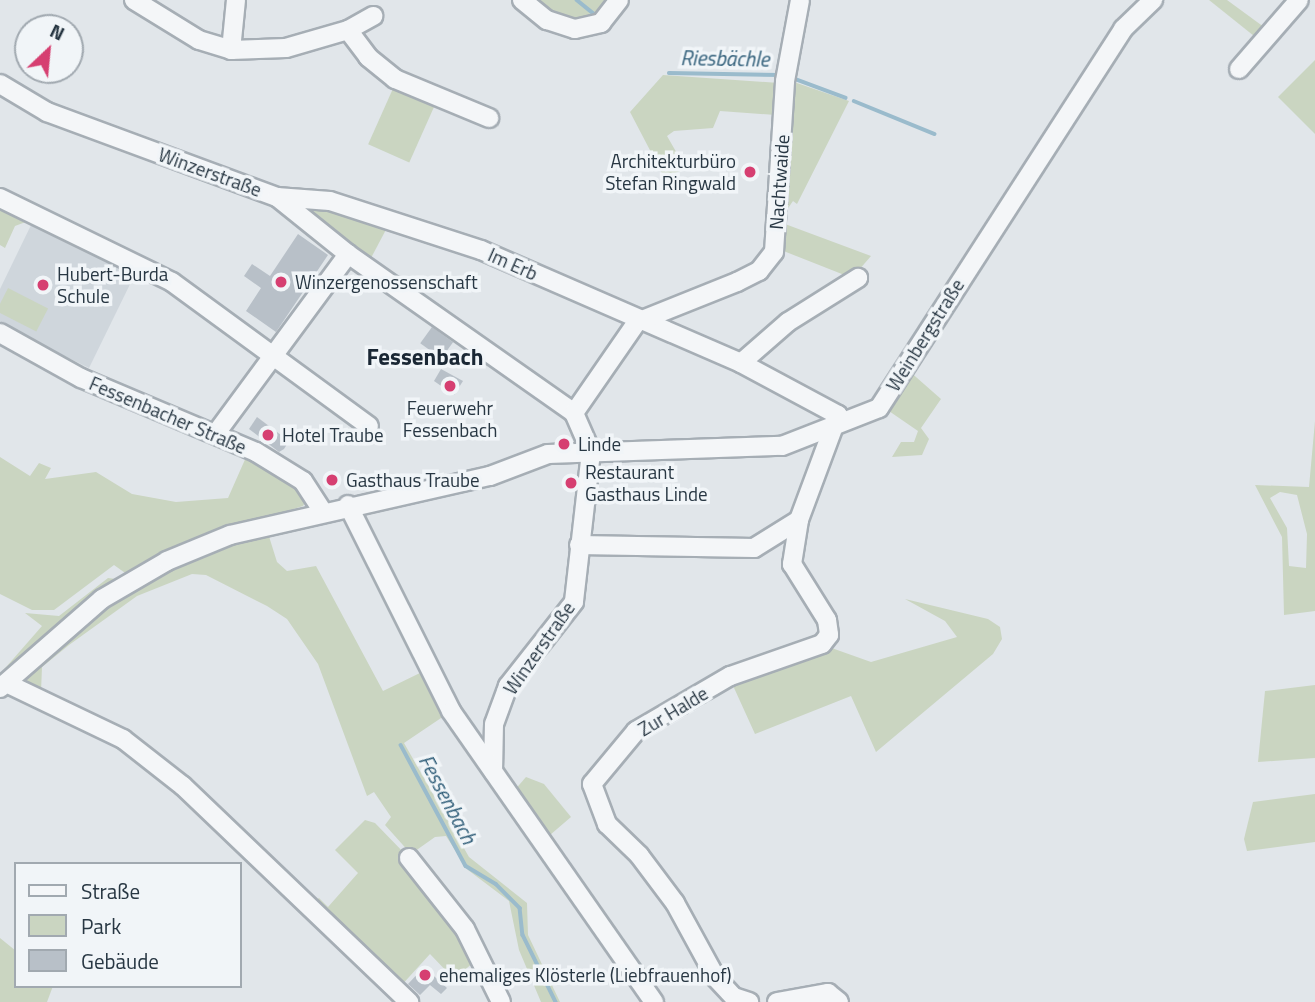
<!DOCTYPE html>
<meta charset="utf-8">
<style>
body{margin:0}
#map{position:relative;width:1315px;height:1002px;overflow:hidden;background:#e1e6ea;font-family:"Titillium Web",sans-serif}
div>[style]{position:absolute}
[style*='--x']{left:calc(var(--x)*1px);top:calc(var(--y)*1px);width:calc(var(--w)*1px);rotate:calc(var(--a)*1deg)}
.built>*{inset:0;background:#cfd6dc}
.green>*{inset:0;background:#cad5c1;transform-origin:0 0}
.stream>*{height:3.5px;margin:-1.75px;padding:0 1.75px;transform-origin:1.75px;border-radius:1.75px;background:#9abbcc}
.building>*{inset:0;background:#b8c0c8;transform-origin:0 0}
.roads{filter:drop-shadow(2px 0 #a6aeb5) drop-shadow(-2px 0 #a6aeb5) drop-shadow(0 2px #a6aeb5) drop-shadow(0 -2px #a6aeb5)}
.minor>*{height:18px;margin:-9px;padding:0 9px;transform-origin:9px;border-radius:9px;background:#f4f6f8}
.dots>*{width:19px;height:19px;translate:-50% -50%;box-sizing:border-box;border:4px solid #f1f5f8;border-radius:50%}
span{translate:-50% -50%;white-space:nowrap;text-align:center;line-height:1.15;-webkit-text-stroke:7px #f1f5f8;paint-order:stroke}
.poi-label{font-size:19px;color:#283743}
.right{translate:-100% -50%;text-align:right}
.left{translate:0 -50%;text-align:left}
.street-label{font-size:19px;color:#283743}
.water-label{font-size:21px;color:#305e79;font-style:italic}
.quarter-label{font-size:23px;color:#1a2734;font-weight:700}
.legend{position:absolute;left:14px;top:862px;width:228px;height:126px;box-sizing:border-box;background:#f1f5f8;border:2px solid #a1a9b0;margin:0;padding:9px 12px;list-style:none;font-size:21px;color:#283743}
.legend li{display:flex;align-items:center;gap:14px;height:35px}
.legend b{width:35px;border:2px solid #a1a9b0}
.north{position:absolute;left:14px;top:14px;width:70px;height:70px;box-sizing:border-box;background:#f1f5f8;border:2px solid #a1a9b0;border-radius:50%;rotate:26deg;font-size:19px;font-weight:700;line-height:28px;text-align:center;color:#283743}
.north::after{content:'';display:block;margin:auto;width:24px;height:32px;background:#d63f71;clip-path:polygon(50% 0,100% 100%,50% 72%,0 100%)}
</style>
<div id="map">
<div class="built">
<i style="clip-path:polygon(33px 221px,136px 272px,89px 368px,0 324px,0 289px)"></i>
</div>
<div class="green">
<i style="clip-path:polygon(527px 0,611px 0,601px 15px,583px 22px,558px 19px)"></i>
<i style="clip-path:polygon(1209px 0,1227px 0,1268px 30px,1259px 40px)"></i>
<i style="clip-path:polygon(1315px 60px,1315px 134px,1278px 97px)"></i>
<i style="clip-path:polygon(663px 75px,779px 83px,776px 115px,720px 111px,713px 128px,674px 131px,667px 136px,686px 169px,664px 177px,630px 112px)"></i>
<i style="clip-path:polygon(791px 81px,849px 101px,797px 204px,793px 201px,784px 214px)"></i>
<i style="left:395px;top:84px;width:45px;height:66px;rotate:24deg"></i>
<i style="clip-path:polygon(307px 203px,389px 224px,371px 258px,308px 218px,303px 210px)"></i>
<i style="clip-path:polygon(0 205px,31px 220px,15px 226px,5px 248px,0 245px)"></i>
<i style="clip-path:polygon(785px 224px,871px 256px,852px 278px,781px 250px)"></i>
<i style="left:8px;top:288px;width:45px;height:26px;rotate:27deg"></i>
<i style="clip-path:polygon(908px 370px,941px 399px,921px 428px,929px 439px,922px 455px,892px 457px,901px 442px,914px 442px,918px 431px,886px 409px)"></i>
<i style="clip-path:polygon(evenodd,1315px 421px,1315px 611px,1284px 615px,1282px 537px,1255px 485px,1309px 487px,1315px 421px,1280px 492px,1297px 495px,1307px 534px,1306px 568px,1289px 566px,1287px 528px,1270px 498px,1280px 492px)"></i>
<i style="clip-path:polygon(247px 455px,296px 484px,306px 501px,303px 506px,224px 531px,128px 575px,114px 565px,54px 610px,32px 610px,0 594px,0 457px,30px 476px,39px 463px,51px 468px,45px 479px,96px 472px,132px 494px,176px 502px,228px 498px)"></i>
<i style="clip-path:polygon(267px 530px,277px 562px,287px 571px,316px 566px,383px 691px,422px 672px,447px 714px,404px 743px,469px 857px,527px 903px,528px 935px,560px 1002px,541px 1002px,519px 950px,509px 901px,468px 870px,446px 836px,435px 837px,411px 854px,385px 825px,391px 817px,374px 792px,367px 796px,318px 664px,287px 619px,267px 606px,206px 575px,192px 574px,137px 596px,69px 645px,42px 667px,41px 692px,26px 683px,26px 672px,93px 611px,169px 565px)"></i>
<i style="clip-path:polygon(108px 578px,116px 579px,50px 632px,6px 677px,0 674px,42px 626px,25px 613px,59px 616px)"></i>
<i style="clip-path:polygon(905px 599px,988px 619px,1000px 627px,1002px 639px,993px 654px,876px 752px,851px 696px,755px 734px,730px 679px,826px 646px,871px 662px,957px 637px,945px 621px)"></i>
<i style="clip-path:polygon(1315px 685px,1315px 758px,1258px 762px,1265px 691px)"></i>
<i style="clip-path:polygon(526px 777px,544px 784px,571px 817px,543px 841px,513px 792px)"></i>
<i style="clip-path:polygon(1315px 794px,1315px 842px,1247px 851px,1244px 839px,1253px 802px)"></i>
<i style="clip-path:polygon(365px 820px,375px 823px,408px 857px,444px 908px,474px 962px,454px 979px,430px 954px,399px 988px,313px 903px,319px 898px,328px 907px,358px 873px,335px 850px)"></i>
<i style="clip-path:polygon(0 938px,16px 951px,16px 986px,53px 986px,47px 1002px,0 1002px)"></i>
</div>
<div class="stream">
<i style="--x:577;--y:0;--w:26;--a:39"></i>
<i style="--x:669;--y:73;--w:112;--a:1"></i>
<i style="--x:795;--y:79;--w:54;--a:20.4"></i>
<i style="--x:854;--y:101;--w:87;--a:22.2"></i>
<i style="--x:401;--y:745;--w:137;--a:61.8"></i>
<i style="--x:466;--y:866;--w:35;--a:31"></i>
<i style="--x:496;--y:884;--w:34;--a:45"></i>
<i style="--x:520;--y:908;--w:27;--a:84"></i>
<i style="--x:523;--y:935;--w:75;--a:63.8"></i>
</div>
<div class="building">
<i style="clip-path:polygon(298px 234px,328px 255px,276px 332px,246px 311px,261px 288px,244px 276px,252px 264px,270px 276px)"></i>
<i style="left:432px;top:327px;width:26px;height:20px;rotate:36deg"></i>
<i style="clip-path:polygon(441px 369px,463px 381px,454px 395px,434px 381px)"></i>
<i style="clip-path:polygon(257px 417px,289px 441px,284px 449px,279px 452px,249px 429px)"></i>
<i style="clip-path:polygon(424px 967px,447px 988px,441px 994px,430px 985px,420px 995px,408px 984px)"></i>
</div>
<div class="roads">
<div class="minor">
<i style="--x:134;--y:0;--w:76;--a:31.6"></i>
<i style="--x:199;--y:40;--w:34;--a:17"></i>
<i style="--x:231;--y:50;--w:55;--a:-2.1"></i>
<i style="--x:286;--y:48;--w:65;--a:-16.2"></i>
<i style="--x:348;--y:30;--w:29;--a:-29"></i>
<i style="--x:522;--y:0;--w:32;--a:39"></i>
<i style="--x:547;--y:20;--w:29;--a:18"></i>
<i style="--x:575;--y:29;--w:27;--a:-13"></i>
<i style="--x:601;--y:23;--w:29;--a:-52"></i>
<i style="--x:348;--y:30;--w:34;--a:53"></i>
<i style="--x:368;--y:57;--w:35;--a:39"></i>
<i style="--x:395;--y:79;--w:102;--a:22.5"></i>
<i style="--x:231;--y:50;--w:50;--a:-84.3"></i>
<i style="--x:1239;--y:69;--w:91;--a:-49"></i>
<i style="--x:0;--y:84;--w:55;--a:30.8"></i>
<i style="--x:47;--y:112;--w:245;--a:20.3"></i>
<i style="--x:277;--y:197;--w:91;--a:38.8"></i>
<i style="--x:348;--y:254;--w:276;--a:35.1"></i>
<i style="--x:574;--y:413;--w:43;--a:66.4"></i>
<i style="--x:591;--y:452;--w:151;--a:96.5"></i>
<i style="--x:574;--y:602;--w:107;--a:128.2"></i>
<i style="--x:508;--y:686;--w:40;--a:110.2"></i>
<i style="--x:494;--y:724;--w:47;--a:91.2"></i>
<i style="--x:277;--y:197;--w:53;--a:4.3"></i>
<i style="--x:330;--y:201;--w:159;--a:18"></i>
<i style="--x:481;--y:250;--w:283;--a:23.5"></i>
<i style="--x:741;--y:363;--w:110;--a:28.2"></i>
<i style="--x:838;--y:415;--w:112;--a:110.4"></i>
<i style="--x:799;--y:520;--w:45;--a:99"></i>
<i style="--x:792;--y:564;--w:66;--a:58"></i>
<i style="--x:827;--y:620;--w:15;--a:82"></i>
<i style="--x:829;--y:635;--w:11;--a:128"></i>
<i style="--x:822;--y:644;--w:97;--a:160.8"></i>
<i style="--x:730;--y:676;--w:109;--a:149.7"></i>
<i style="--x:636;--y:731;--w:69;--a:129.7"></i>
<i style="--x:592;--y:784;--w:43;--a:69.4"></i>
<i style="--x:607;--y:824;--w:45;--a:44.1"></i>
<i style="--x:639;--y:855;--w:60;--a:53.1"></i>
<i style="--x:675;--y:903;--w:85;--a:61.3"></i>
<i style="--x:716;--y:978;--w:26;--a:47"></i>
<i style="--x:734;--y:997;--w:16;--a:18"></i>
<i style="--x:0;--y:198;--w:191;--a:26"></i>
<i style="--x:172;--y:282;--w:244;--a:36.2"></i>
<i style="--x:0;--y:333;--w:93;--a:29.1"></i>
<i style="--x:81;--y:378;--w:190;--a:22.9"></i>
<i style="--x:256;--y:452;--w:55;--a:31.7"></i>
<i style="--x:303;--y:481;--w:35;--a:57"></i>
<i style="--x:741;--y:363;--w:62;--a:-41.1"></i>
<i style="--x:788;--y:322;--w:83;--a:-32.2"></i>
<i style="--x:574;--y:413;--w:111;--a:-55.3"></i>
<i style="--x:637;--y:322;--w:108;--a:-21.8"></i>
<i style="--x:737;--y:282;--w:25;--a:-27"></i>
<i style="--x:759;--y:271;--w:24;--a:-52"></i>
<i style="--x:774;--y:252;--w:171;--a:-86.3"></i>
<i style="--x:785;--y:81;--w:82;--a:-79.5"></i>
<i style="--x:217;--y:432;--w:221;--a:-53.6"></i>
<i style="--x:348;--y:505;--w:230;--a:63.4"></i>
<i style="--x:451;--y:711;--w:355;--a:55.1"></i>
<i style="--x:579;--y:545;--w:175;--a:1"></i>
<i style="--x:754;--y:548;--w:53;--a:-31.9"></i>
<i style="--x:6;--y:683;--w:130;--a:25.6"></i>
<i style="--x:123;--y:739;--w:76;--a:38.1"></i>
<i style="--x:183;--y:786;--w:313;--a:43.7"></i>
<i style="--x:0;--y:688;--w:135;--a:-41.1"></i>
<i style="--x:102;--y:599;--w:75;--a:-30.3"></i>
<i style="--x:167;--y:561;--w:68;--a:-22.4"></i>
<i style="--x:230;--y:535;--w:267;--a:-12.8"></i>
<i style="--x:490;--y:476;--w:62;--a:-20.8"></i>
<i style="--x:548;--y:454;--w:234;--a:-2"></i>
<i style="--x:782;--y:446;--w:104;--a:-21.4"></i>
<i style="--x:879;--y:408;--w:451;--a:-57.2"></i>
<i style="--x:1123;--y:29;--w:42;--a:-44"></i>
<i style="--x:409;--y:858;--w:90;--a:51.7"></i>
<i style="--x:465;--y:929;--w:81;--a:63.7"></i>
<i style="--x:777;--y:1002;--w:52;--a:-10"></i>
<i style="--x:828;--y:993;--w:14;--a:39"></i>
</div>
</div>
<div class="dots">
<i style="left:750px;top:172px;background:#d63f71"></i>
<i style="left:281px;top:282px;background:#d63f71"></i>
<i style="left:43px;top:285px;background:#d63f71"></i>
<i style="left:450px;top:386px;background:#d63f71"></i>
<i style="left:268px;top:435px;background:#d63f71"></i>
<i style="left:564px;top:444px;background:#d63f71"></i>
<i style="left:332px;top:480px;background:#d63f71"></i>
<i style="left:571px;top:483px;background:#d63f71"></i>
<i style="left:425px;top:975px;background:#d63f71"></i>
</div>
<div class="poi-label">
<span class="right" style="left:736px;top:172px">Architekturbüro<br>Stefan Ringwald</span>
<span class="left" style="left:57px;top:285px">Hubert-Burda<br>Schule</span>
<span class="left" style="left:295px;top:282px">Winzergenossenschaft</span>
<span style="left:450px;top:419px">Feuerwehr<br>Fessenbach</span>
<span class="left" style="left:282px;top:435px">Hotel Traube</span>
<span class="left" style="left:578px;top:444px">Linde</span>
<span class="left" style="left:585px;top:483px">Restaurant<br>Gasthaus Linde</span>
<span class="left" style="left:346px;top:480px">Gasthaus Traube</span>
<span class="left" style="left:439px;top:975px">ehemaliges Klösterle (Liebfrauenhof)</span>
</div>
<div class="street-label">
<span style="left:210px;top:172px;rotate:20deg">Winzerstraße</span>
<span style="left:779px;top:182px;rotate:-86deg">Nachtwaide</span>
<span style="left:513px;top:264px;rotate:24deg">Im Erb</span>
<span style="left:925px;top:335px;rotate:-58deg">Weinbergstraße</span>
<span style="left:168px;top:415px;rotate:23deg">Fessenbacher Straße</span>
<span style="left:539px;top:648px;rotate:-55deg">Winzerstraße</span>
<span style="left:673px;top:711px;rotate:-31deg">Zur Halde</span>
</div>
<div class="water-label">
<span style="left:725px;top:58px;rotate:1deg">Riesbächle</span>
<span style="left:448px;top:799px;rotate:62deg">Fessenbach</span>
</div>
<div class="quarter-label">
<span style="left:425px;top:357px">Fessenbach</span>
</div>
<ul class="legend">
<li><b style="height:9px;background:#f4f6f8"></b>Straße</li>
<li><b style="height:19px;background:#cad5c1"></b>Park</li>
<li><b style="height:19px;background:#b8c0c8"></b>Gebäude</li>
</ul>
<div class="north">N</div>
</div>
